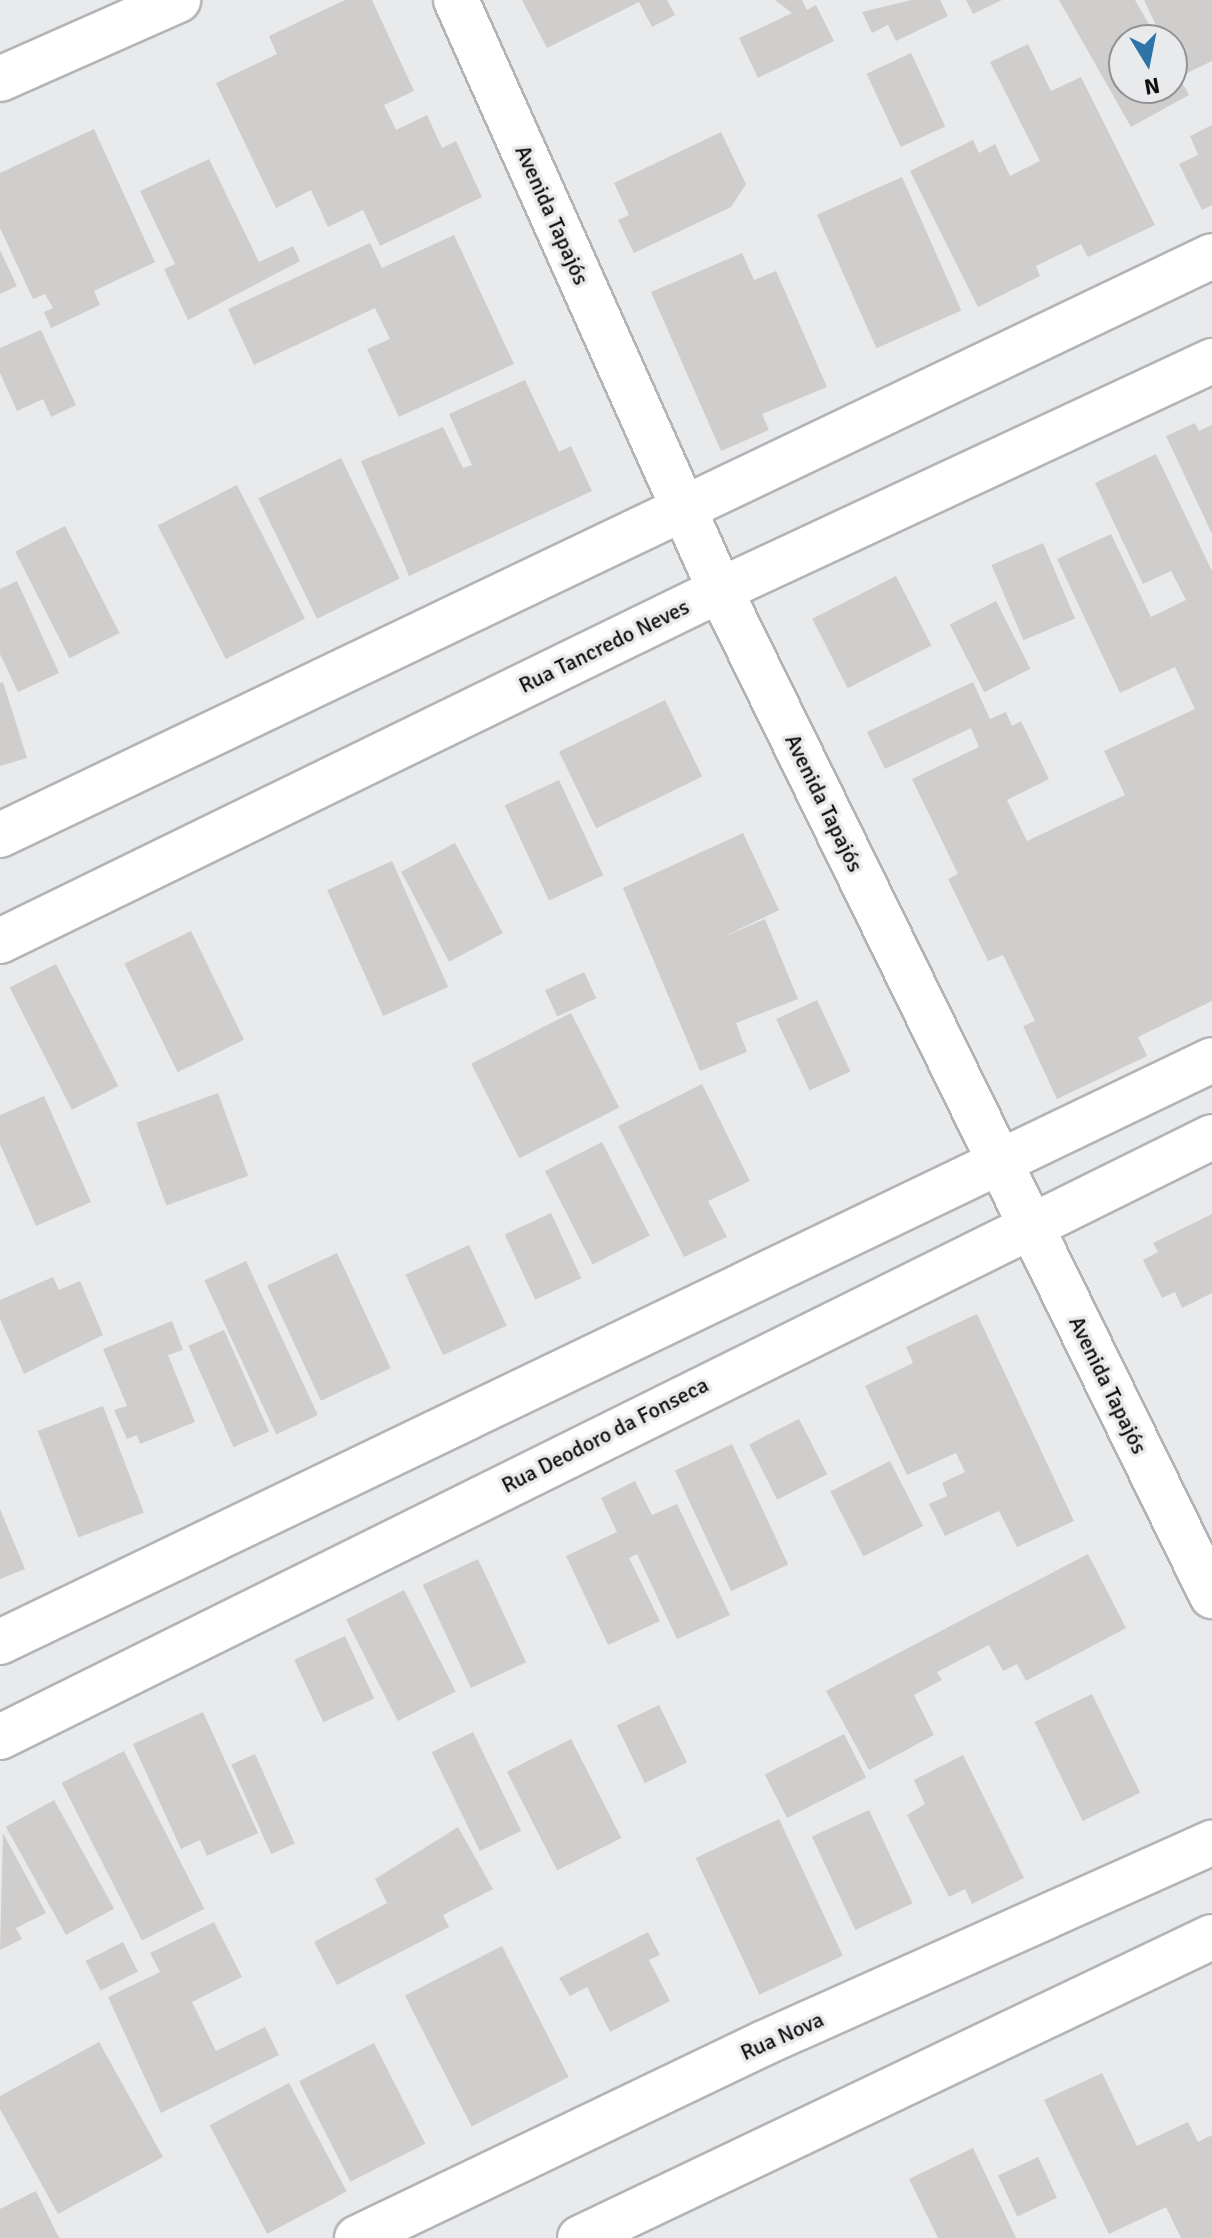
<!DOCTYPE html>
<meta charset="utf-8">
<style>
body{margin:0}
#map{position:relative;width:1212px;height:2238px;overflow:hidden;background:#e9eaec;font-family:Signika,sans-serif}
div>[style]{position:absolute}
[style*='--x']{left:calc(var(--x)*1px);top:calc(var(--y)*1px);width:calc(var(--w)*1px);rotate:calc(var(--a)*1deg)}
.building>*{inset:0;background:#d0cdcd;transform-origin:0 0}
.roads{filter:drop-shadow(2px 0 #b3b4b6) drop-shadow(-2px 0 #b3b4b6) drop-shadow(0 2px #b3b4b6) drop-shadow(0 -2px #b3b4b6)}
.minor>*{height:44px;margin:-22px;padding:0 22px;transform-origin:22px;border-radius:22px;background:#fff}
span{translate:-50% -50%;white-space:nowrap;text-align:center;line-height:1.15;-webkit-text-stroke:7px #e9eaec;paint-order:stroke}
.street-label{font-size:22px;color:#0f0f10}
.north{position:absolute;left:1108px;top:24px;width:80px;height:80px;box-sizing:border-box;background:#e9eaec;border:2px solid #929294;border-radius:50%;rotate:170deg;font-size:22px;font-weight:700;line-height:32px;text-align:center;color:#0f0f10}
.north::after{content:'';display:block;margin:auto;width:28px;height:36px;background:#2e74a9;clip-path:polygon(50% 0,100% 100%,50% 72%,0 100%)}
</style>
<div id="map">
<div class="building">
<i style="clip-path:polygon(345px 0,372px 0,414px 91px,384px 105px,396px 130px,427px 115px,442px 148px,456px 141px,482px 197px,380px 246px,363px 210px,328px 227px,311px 190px,276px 208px,216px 83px,277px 54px,269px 36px)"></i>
<i style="clip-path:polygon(522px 0,667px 0,675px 15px,652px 27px,639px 2px,547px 48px)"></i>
<i style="clip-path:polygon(775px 0,802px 0,807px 10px,816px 5px,834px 41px,758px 78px,739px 38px,792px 13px)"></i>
<i style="clip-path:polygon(911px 0,940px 0,948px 16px,896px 41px,888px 25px,872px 33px,862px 12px)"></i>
<i style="clip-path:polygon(966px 0,1002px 0,973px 14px)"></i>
<i style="clip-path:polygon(1059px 0,1135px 0,1158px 40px,1124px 40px,1124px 88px,1172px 88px,1172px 65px,1189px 95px,1131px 127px)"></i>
<i style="clip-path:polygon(1144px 0,1212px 0,1212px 61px,1181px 76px,1172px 40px,1163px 40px)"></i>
<i style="clip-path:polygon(1028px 44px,1051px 91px,1081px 77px,1155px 225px,1088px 257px,1081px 244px,1036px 266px,1040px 276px,978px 307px,910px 171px,973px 140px,979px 153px,995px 144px,1010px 176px,1040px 161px,990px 62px)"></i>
<i style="left:911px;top:53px;width:81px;height:49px;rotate:65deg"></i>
<i style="clip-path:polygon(1212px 125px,1212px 205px,1202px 210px,1179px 164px,1198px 155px,1190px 136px)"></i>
<i style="clip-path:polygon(94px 129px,155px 262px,94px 291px,100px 305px,51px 328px,44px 312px,53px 308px,45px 294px,33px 299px,0 228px,0 173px)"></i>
<i style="clip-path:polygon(721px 132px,746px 184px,731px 207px,634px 253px,618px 220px,629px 215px,614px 183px)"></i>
<i style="clip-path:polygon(209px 159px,259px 262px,293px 246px,300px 261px,188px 320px,164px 269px,175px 264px,140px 191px)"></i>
<i style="left:902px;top:177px;width:146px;height:93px;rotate:66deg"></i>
<i style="clip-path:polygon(454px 235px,514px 364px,399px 417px,367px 349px,390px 339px,375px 308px,254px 365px,228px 309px,370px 243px,382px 268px)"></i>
<i style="clip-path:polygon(0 250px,17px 286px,0 294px)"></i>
<i style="clip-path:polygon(742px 253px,754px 280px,776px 271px,827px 387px,762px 414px,769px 430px,721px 451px,651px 292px)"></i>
<i style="clip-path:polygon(41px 330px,76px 405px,51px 417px,43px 399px,17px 411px,0 373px,0 348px)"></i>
<i style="clip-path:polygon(525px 380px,559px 452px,571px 446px,592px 491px,409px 576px,361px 461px,443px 427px,463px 468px,472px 465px,449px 414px)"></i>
<i style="clip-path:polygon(1195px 423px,1199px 431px,1212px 425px,1212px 534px,1166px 436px)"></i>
<i style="clip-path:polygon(1156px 454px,1212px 571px,1212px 1001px,1138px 1037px,1147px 1056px,1057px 1099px,1023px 1026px,1035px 1021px,1003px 955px,988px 961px,948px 879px,958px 874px,912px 779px,979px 747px,971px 728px,885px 769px,867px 732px,973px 682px,990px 719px,1006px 712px,1012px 726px,1021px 721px,1049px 779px,1007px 800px,1027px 841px,1125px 795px,1104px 751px,1195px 709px,1175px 667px,1120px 693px,1057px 559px,1111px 534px,1151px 617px,1186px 600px,1171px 571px,1143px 584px,1095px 483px)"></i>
<i style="left:341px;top:458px;width:134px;height:92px;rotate:64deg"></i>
<i style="left:237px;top:485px;width:150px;height:89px;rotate:63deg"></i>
<i style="left:65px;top:526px;width:120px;height:56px;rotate:63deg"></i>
<i style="left:1043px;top:543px;width:82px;height:56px;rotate:67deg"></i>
<i style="left:896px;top:576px;width:78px;height:94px;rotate:63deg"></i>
<i style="clip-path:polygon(17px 581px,59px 673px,18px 692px,0 654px,0 589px)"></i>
<i style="left:996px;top:601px;width:76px;height:52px;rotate:63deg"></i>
<i style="clip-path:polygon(3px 682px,27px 758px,0 766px,0 683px)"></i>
<i style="left:665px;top:700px;width:85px;height:118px;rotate:64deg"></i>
<i style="left:559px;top:780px;width:105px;height:60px;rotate:65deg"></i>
<i style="clip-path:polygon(743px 833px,779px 910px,721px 938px,765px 919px,798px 999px,736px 1023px,747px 1052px,700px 1071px,623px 888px)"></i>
<i style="left:455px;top:843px;width:102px;height:61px;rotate:62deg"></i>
<i style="left:392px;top:861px;width:138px;height:71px;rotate:66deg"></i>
<i style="left:191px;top:931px;width:121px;height:74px;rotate:64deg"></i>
<i style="left:56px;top:964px;width:137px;height:52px;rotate:63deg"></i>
<i style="left:584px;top:972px;width:29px;height:43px;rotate:65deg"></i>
<i style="left:817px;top:1000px;width:79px;height:45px;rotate:65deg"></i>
<i style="left:571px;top:1013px;width:106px;height:112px;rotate:63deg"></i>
<i style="clip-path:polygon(702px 1084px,750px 1181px,708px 1201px,727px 1237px,684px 1257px,618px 1126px)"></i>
<i style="left:218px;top:1093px;width:88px;height:87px;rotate:70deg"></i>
<i style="clip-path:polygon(44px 1096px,91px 1202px,36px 1226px,0 1144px,0 1115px)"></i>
<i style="left:602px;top:1142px;width:105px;height:64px;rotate:63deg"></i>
<i style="left:551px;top:1213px;width:72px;height:51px;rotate:65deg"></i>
<i style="clip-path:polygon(1212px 1214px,1212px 1293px,1182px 1308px,1175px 1292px,1162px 1298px,1143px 1260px,1158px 1252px,1153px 1243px)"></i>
<i style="left:469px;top:1245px;width:89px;height:70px;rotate:65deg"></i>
<i style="left:337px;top:1253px;width:127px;height:77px;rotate:65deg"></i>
<i style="left:246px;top:1261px;width:170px;height:46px;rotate:65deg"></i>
<i style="clip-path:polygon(53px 1277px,59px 1290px,80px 1281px,103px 1335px,24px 1374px,0 1319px,0 1300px)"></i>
<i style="clip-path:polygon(977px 1314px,1074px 1521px,1017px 1547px,999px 1511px,945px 1536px,929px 1504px,947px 1496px,942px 1483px,965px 1472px,956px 1453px,907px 1475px,865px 1386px,913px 1363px,906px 1347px)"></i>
<i style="clip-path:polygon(172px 1321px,183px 1350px,168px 1355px,195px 1422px,140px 1444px,137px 1435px,127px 1439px,114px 1410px,127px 1406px,103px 1349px)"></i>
<i style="left:224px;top:1330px;width:111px;height:39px;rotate:66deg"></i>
<i style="left:103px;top:1406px;width:114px;height:70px;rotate:69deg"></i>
<i style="left:799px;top:1419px;width:62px;height:56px;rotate:63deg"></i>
<i style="left:732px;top:1444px;width:133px;height:63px;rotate:65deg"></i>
<i style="left:890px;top:1461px;width:73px;height:67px;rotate:63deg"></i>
<i style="clip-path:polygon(635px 1481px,652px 1515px,677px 1504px,730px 1615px,677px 1639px,637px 1554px,629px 1558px,660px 1621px,608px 1645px,566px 1556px,617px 1532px,601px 1498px)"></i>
<i style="clip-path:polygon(0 1509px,25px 1569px,0 1579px)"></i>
<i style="clip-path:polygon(1088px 1554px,1126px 1628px,1026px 1681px,1017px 1664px,1003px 1671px,989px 1645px,937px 1672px,942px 1680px,914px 1695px,934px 1735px,869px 1770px,826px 1691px)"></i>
<i style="left:478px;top:1559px;width:114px;height:61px;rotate:65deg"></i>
<i style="left:404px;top:1590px;width:114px;height:65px;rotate:63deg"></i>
<i style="left:345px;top:1636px;width:69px;height:56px;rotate:65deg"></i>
<i style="left:1092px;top:1694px;width:110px;height:64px;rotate:64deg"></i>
<i style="left:659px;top:1705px;width:64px;height:47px;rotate:64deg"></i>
<i style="clip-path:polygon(203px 1712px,258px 1833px,207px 1856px,200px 1840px,181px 1849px,133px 1744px)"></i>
<i style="left:473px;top:1732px;width:110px;height:46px;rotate:64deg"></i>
<i style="left:844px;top:1734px;width:49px;height:89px;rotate:63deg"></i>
<i style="left:571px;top:1739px;width:111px;height:72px;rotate:63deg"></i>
<i style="left:124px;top:1751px;width:177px;height:70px;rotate:63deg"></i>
<i style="left:255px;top:1754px;width:98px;height:26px;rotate:66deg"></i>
<i style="clip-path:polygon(963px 1755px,1024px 1878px,972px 1904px,965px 1889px,949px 1897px,907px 1815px,925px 1804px,914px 1780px)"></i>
<i style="left:54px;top:1800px;width:124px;height:55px;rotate:61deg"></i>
<i style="left:869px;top:1810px;width:103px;height:63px;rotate:65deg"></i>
<i style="left:779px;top:1819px;width:151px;height:92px;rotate:65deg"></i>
<i style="clip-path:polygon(458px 1827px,493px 1889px,443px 1915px,449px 1927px,337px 1985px,314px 1942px,387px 1903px,375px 1879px)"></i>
<i style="clip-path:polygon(3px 1833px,46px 1913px,16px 1928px,22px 1939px,0 1950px)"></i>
<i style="clip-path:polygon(214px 1922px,242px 1977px,192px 2002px,216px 2051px,265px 2027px,279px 2055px,161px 2113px,108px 1997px,160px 1972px,150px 1953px)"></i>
<i style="clip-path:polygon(648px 1932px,660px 1955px,649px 1960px,670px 2001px,610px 2032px,587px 1987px,570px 1996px,559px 1978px)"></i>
<i style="left:123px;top:1942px;width:33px;height:42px;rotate:63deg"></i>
<i style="left:502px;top:1946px;width:147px;height:109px;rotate:63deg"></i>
<i style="clip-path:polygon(99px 2042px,163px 2157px,58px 2214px,0 2109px,0 2096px)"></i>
<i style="left:374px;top:2043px;width:113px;height:84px;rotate:63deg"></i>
<i style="clip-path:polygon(1102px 2073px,1137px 2146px,1188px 2122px,1198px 2142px,1212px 2135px,1212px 2238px,1181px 2238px,1166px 2207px,1109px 2234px,1044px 2100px)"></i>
<i style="left:289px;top:2083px;width:123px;height:90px;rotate:62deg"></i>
<i style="clip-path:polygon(973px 2148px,1016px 2238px,938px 2238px,909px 2179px)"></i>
<i style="left:1038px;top:2157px;width:45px;height:44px;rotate:65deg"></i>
<i style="clip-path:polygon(36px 2191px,59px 2238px,0 2238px,0 2209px)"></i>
</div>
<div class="roads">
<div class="minor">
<i style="--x:456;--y:0;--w:646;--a:65.89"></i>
<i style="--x:720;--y:590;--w:1120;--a:63.94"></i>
<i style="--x:0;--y:79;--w:195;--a:-23.9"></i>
<i style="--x:0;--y:835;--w:1343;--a:-25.53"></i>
<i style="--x:0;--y:941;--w:801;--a:-25.99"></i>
<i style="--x:720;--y:590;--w:543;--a:-24.96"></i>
<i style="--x:0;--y:1642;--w:1344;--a:-25.65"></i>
<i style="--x:0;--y:1737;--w:1352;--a:-26.34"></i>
<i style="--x:357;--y:2238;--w:451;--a:-25.6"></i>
<i style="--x:764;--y:2043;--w:491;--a:-24.1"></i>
<i style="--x:580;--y:2238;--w:700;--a:-25.47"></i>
</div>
</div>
<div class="street-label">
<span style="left:552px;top:215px;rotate:66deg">Avenida Tapajós</span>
<span style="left:604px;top:646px;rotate:-26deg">Rua Tancredo Neves</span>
<span style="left:824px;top:803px;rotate:64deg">Avenida Tapajós</span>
<span style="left:1108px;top:1385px;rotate:64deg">Avenida Tapajós</span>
<span style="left:605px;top:1435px;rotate:-27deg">Rua Deodoro da Fonseca</span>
<span style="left:782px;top:2036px;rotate:-24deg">Rua Nova</span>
</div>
<div class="north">N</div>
</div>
